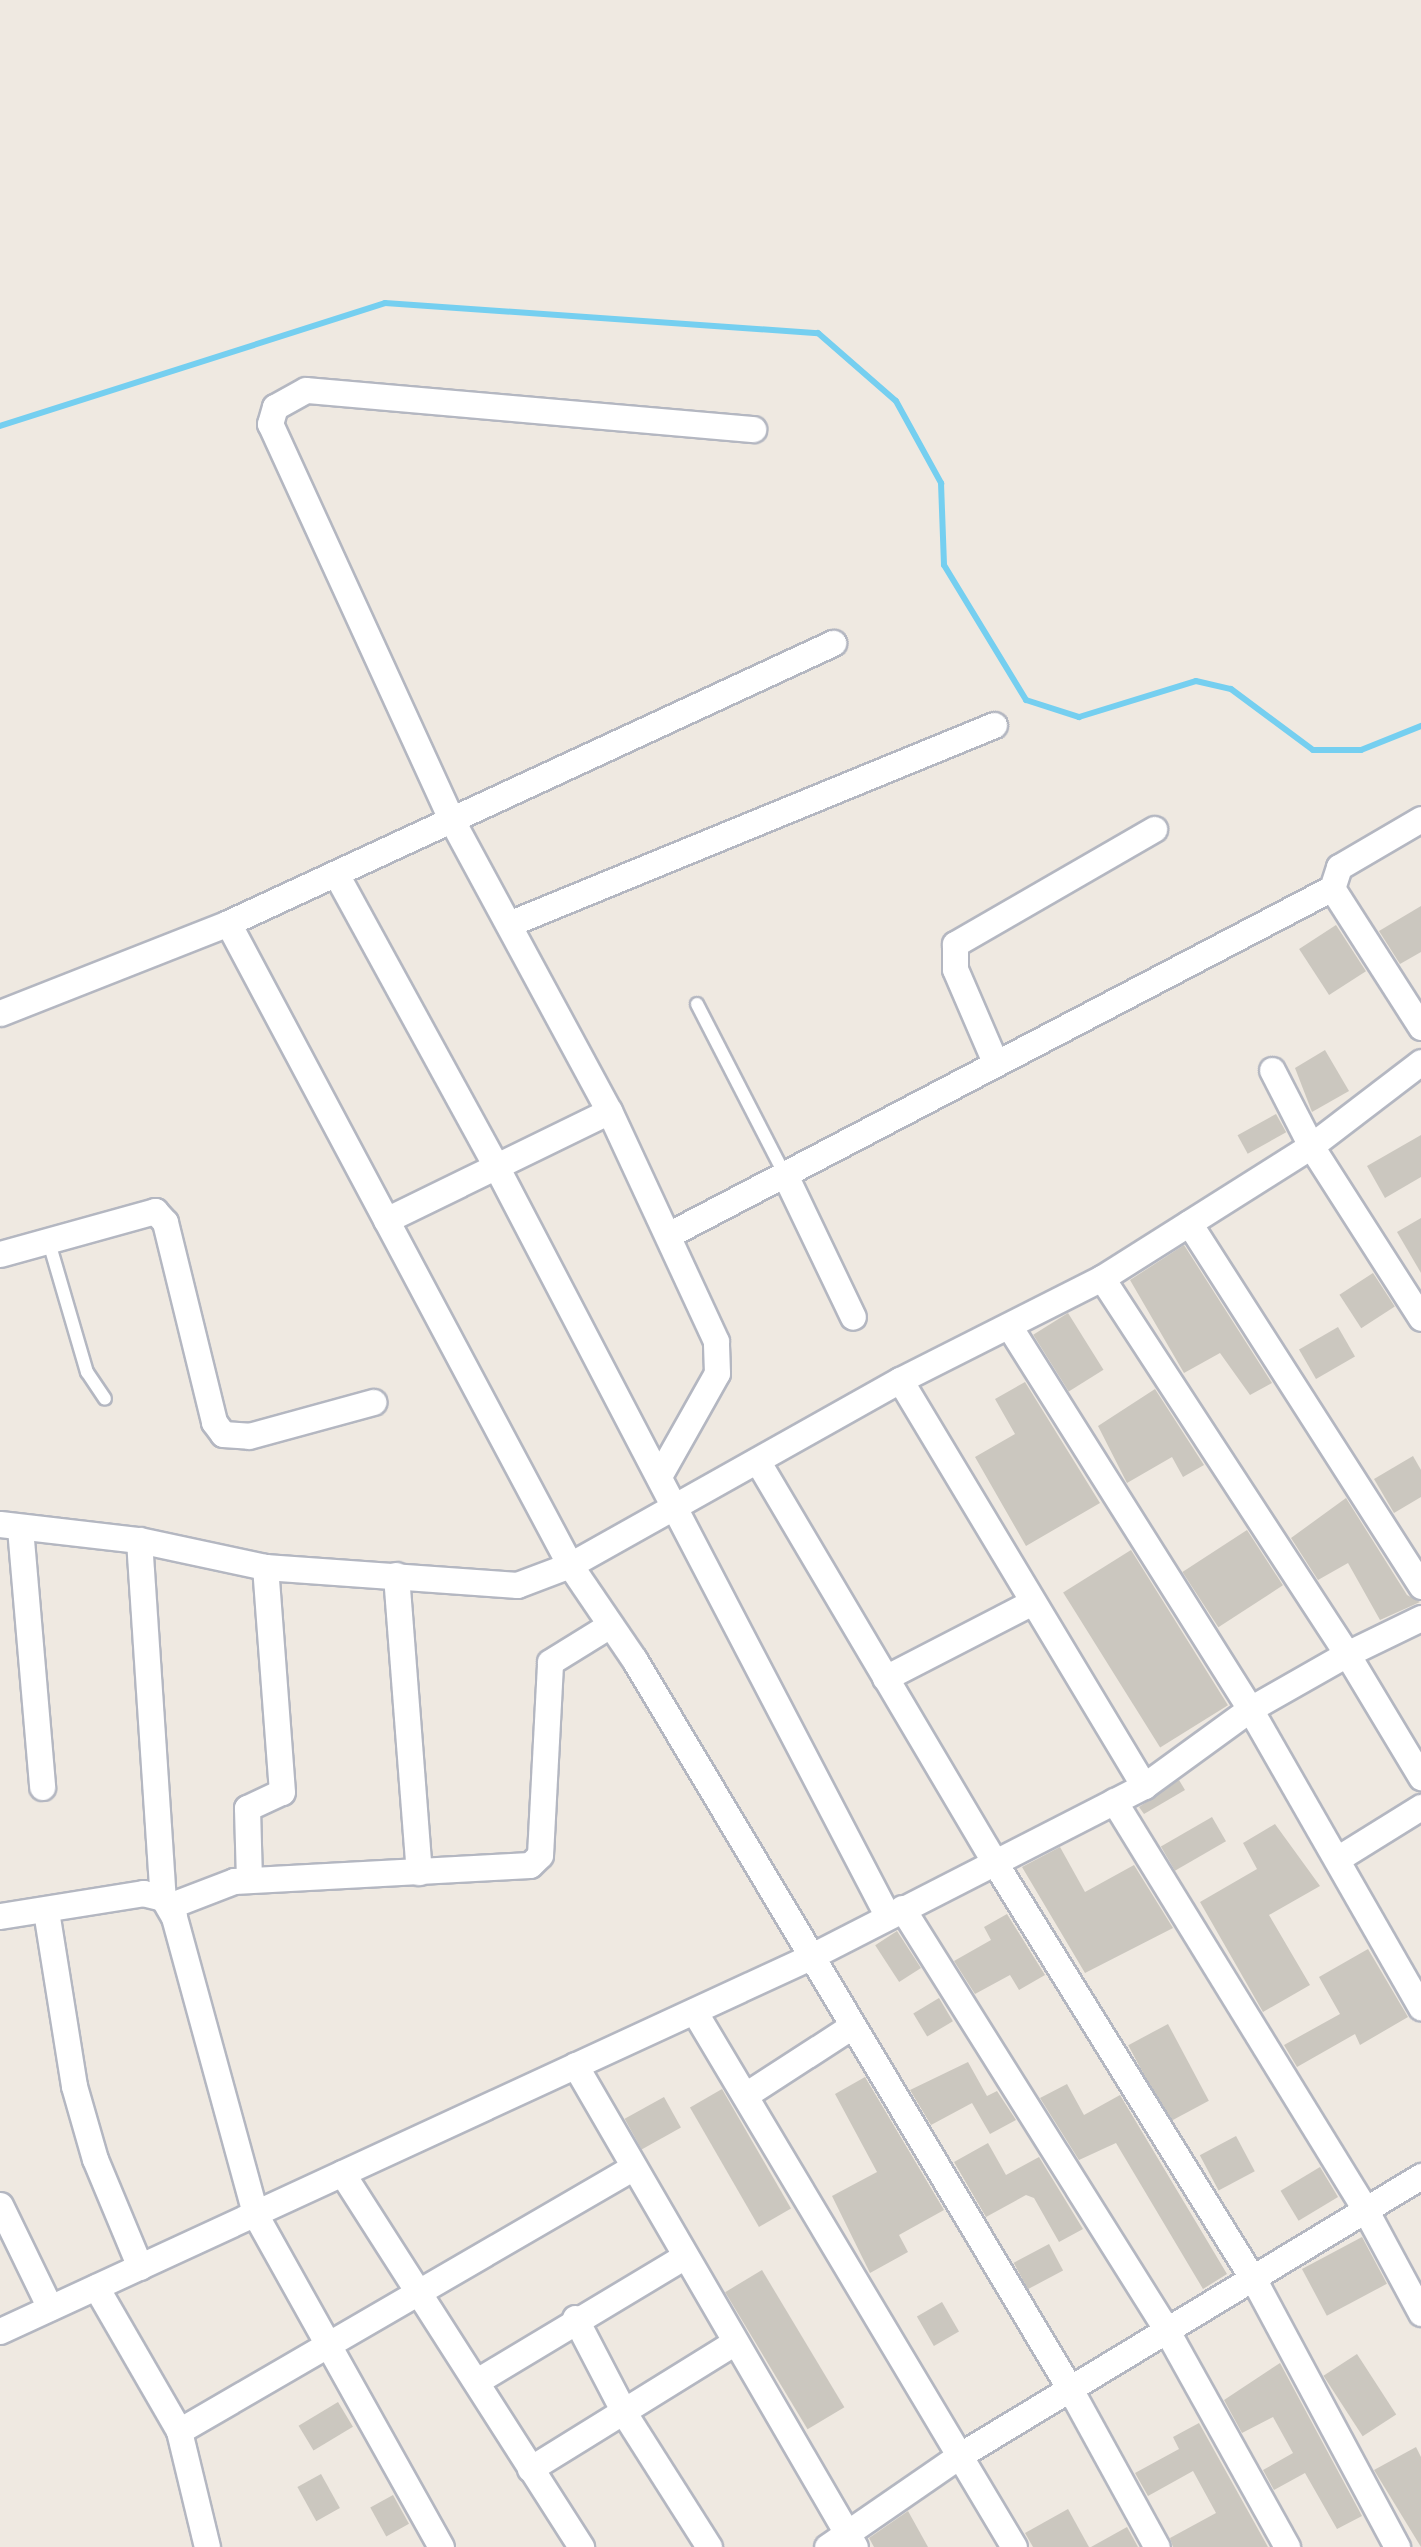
<!DOCTYPE html>
<style>
body{margin:0}
#map{position:relative;width:1421px;height:2547px;overflow:hidden;background:#efe9e1;font-family:Poppins,sans-serif}
div>[style]{position:absolute}
[style*='--x']{left:calc(var(--x)*1px);top:calc(var(--y)*1px);width:calc(var(--w)*1px);rotate:calc(var(--a)*1deg)}
.stream>*{height:6px;margin:-3px;padding:0 3px;transform-origin:3px;border-radius:3px;background:#75cff0}
.building>*{inset:0;background:#cbc7bf;transform-origin:0 0}
.roads{filter:drop-shadow(2px 0 #b4b7c1) drop-shadow(-2px 0 #b4b7c1) drop-shadow(0 2px #b4b7c1) drop-shadow(0 -2px #b4b7c1)}
.service>*{height:12px;margin:-6px;padding:0 6px;transform-origin:6px;border-radius:6px;background:#fff}
.minor>*{height:25px;margin:-12.5px;padding:0 12.5px;transform-origin:12.5px;border-radius:12.5px;background:#fff}
span{translate:-50% -50%;white-space:nowrap;text-align:center;line-height:1.15;-webkit-text-stroke:8px #fff;paint-order:stroke}
</style>
<div id="map">
<div class="stream">
<i style="--x:0;--y:426;--w:404;--a:-17.7"></i>
<i style="--x:385;--y:303;--w:434;--a:4"></i>
<i style="--x:818;--y:333;--w:103;--a:41.1"></i>
<i style="--x:896;--y:401;--w:94;--a:61.2"></i>
<i style="--x:941;--y:483;--w:82;--a:87.9"></i>
<i style="--x:944;--y:565;--w:158;--a:58.7"></i>
<i style="--x:1026;--y:700;--w:56;--a:17.8"></i>
<i style="--x:1079;--y:717;--w:122;--a:-17.1"></i>
<i style="--x:1196;--y:681;--w:36;--a:13"></i>
<i style="--x:1231;--y:689;--w:102;--a:36.6"></i>
<i style="--x:1313;--y:750;--w:48;--a:0"></i>
<i style="--x:1361;--y:750;--w:65;--a:-21.8"></i>
</div>
<div class="building">
<i style="clip-path:polygon(1421px 906px,1421px 952px,1400px 964px,1379px 931px)"></i>
<i style="left:1336px;top:925px;width:55px;height:44px;rotate:57deg"></i>
<i style="clip-path:polygon(1325px 1050px,1349px 1091px,1312px 1112px,1295px 1068px)"></i>
<i style="left:1276px;top:1114px;width:21px;height:44px;rotate:61deg"></i>
<i style="clip-path:polygon(1421px 1135px,1421px 1177px,1385px 1198px,1367px 1166px)"></i>
<i style="clip-path:polygon(1421px 1218px,1421px 1273px,1397px 1232px)"></i>
<i style="clip-path:polygon(1184px 1245px,1272px 1383px,1250px 1395px,1220px 1353px,1184px 1373px,1130px 1280px)"></i>
<i style="left:1373px;top:1273px;width:40px;height:40px;rotate:57deg"></i>
<i style="left:1068px;top:1313px;width:67px;height:41px;rotate:58deg"></i>
<i style="left:1338px;top:1327px;width:34px;height:45px;rotate:60deg"></i>
<i style="clip-path:polygon(1025px 1382px,1100px 1503px,1026px 1546px,975px 1457px,1015px 1434px,995px 1399px)"></i>
<i style="clip-path:polygon(1155px 1389px,1204px 1465px,1183px 1477px,1172px 1457px,1127px 1483px,1098px 1426px)"></i>
<i style="clip-path:polygon(1413px 1456px,1421px 1470px,1421px 1497px,1394px 1513px,1374px 1479px)"></i>
<i style="clip-path:polygon(1346px 1498px,1407px 1595px,1420px 1602px,1380px 1620px,1348px 1563px,1318px 1580px,1291px 1538px)"></i>
<i style="left:1247px;top:1530px;width:66px;height:77px;rotate:57deg"></i>
<i style="left:1131px;top:1550px;width:183px;height:80px;rotate:58deg"></i>
<i style="clip-path:polygon(1179px 1780px,1185px 1790px,1144px 1814px,1139px 1807px)"></i>
<i style="left:1212px;top:1817px;width:28px;height:59px;rotate:60deg"></i>
<i style="clip-path:polygon(1275px 1824px,1320px 1886px,1269px 1915px,1310px 1985px,1263px 2012px,1200px 1902px,1257px 1869px,1243px 1843px)"></i>
<i style="clip-path:polygon(1060px 1847px,1085px 1892px,1134px 1865px,1173px 1928px,1085px 1973px,1022px 1867px)"></i>
<i style="clip-path:polygon(1007px 1914px,1045px 1975px,1019px 1990px,1010px 1975px,975px 1994px,954px 1961px,991px 1940px,984px 1927px)"></i>
<i style="left:897px;top:1931px;width:44px;height:26px;rotate:57deg"></i>
<i style="clip-path:polygon(1368px 1949px,1408px 2017px,1360px 2045px,1355px 2034px,1297px 2067px,1284px 2045px,1340px 2014px,1319px 1977px)"></i>
<i style="left:939px;top:1998px;width:27px;height:30px;rotate:59deg"></i>
<i style="left:1168px;top:2024px;width:87px;height:45px;rotate:62deg"></i>
<i style="clip-path:polygon(968px 2062px,987px 2096px,997px 2091px,1016px 2120px,990px 2134px,972px 2103px,931px 2125px,910px 2090px)"></i>
<i style="clip-path:polygon(865px 2077px,944px 2210px,899px 2235px,908px 2252px,870px 2273px,832px 2196px,877px 2172px,835px 2094px)"></i>
<i style="clip-path:polygon(1067px 2084px,1084px 2115px,1120px 2095px,1227px 2274px,1203px 2289px,1116px 2143px,1079px 2160px,1040px 2098px)"></i>
<i style="left:722px;top:2089px;width:138px;height:37px;rotate:60deg"></i>
<i style="left:664px;top:2097px;width:35px;height:45px;rotate:61deg"></i>
<i style="left:1236px;top:2136px;width:40px;height:41px;rotate:62deg"></i>
<i style="clip-path:polygon(988px 2143px,1006px 2175px,1039px 2157px,1083px 2229px,1059px 2242px,1034px 2198px,1026px 2195px,986px 2217px,954px 2162px)"></i>
<i style="left:1320px;top:2167px;width:35px;height:46px;rotate:59deg"></i>
<i style="left:1362px;top:2237px;width:53px;height:68px;rotate:62deg"></i>
<i style="left:1049px;top:2244px;width:30px;height:40px;rotate:62deg"></i>
<i style="left:762px;top:2270px;width:160px;height:43px;rotate:59deg"></i>
<i style="left:942px;top:2302px;width:34px;height:29px;rotate:60deg"></i>
<i style="left:1357px;top:2354px;width:72px;height:40px;rotate:57deg"></i>
<i style="clip-path:polygon(1280px 2363px,1362px 2516px,1337px 2529px,1305px 2473px,1274px 2490px,1263px 2470px,1293px 2453px,1273px 2417px,1242px 2433px,1224px 2400px)"></i>
<i style="left:338px;top:2402px;width:29px;height:46px;rotate:59deg"></i>
<i style="clip-path:polygon(1199px 2423px,1268px 2547px,1173px 2547px,1170px 2538px,1216px 2513px,1193px 2471px,1148px 2496px,1135px 2473px,1179px 2449px,1173px 2437px)"></i>
<i style="clip-path:polygon(1416px 2447px,1421px 2457px,1421px 2547px,1374px 2470px)"></i>
<i style="left:321px;top:2474px;width:39px;height:27px;rotate:61deg"></i>
<i style="left:393px;top:2495px;width:33px;height:26px;rotate:61deg"></i>
<i style="clip-path:polygon(1068px 2509px,1089px 2547px,1033px 2547px,1025px 2533px)"></i>
<i style="clip-path:polygon(908px 2511px,928px 2547px,874px 2547px,869px 2538px)"></i>
<i style="clip-path:polygon(1127px 2527px,1138px 2547px,1091px 2547px)"></i>
</div>
<div class="roads">
<div class="service">
<i style="--x:697;--y:1004;--w:192;--a:62.8"></i>
<i style="--x:48;--y:1239;--w:139;--a:73.7"></i>
<i style="--x:87;--y:1372;--w:32;--a:56"></i>
</div>
<div class="minor">
<i style="--x:1421;--y:819;--w:95;--a:149.7"></i>
<i style="--x:1339;--y:867;--w:22;--a:108"></i>
<i style="--x:1332;--y:888;--w:165;--a:57.4"></i>
<i style="--x:336;--y:874;--w:335;--a:61.3"></i>
<i style="--x:497;--y:1168;--w:843;--a:62.43"></i>
<i style="--x:228;--y:923;--w:727;--a:61.96"></i>
<i style="--x:570;--y:1565;--w:114;--a:55.8"></i>
<i style="--x:634;--y:1659;--w:850;--a:59.15"></i>
<i style="--x:1070;--y:2389;--w:180;--a:61.2"></i>
<i style="--x:511;--y:923;--w:522;--a:-22.29"></i>
<i style="--x:0;--y:1013;--w:245;--a:-21.5"></i>
<i style="--x:228;--y:923;--w:667;--a:-24.84"></i>
<i style="--x:995;--y:1062;--w:101;--a:-113.3"></i>
<i style="--x:955;--y:969;--w:25;--a:-90"></i>
<i style="--x:955;--y:944;--w:230;--a:-30"></i>
<i style="--x:1272;--y:1070;--w:85;--a:62.8"></i>
<i style="--x:1311;--y:1146;--w:204;--a:57.4"></i>
<i style="--x:785;--y:1175;--w:157;--a:64.4"></i>
<i style="--x:386;--y:1220;--w:248;--a:-26"></i>
<i style="--x:1189;--y:1223;--w:431;--a:57.4"></i>
<i style="--x:668;--y:1235;--w:749;--a:-27.59"></i>
<i style="--x:0;--y:1254;--w:161;--a:-15.5"></i>
<i style="--x:155;--y:1211;--w:15;--a:48"></i>
<i style="--x:165;--y:1222;--w:206;--a:76.2"></i>
<i style="--x:214;--y:1422;--w:15;--a:53"></i>
<i style="--x:223;--y:1434;--w:26;--a:4"></i>
<i style="--x:249;--y:1436;--w:129;--a:-15.3"></i>
<i style="--x:1009;--y:1326;--w:453;--a:57.8"></i>
<i style="--x:1250;--y:1709;--w:344;--a:60.2"></i>
<i style="--x:900;--y:1380;--w:474;--a:59"></i>
<i style="--x:758;--y:1462;--w:466;--a:59.4"></i>
<i style="--x:995;--y:1863;--w:491;--a:58.2"></i>
<i style="--x:1254;--y:2280;--w:303;--a:61.8"></i>
<i style="--x:659;--y:1476;--w:118;--a:-60.6"></i>
<i style="--x:717;--y:1373;--w:32;--a:-92"></i>
<i style="--x:716;--y:1341;--w:254;--a:-114.9"></i>
<i style="--x:609;--y:1111;--w:330;--a:-118.4"></i>
<i style="--x:452;--y:821;--w:437;--a:-114.6"></i>
<i style="--x:270;--y:424;--w:18;--a:-74"></i>
<i style="--x:275;--y:407;--w:35;--a:-29"></i>
<i style="--x:306;--y:390;--w:449;--a:5"></i>
<i style="--x:0;--y:1524;--w:140;--a:6.6"></i>
<i style="--x:139;--y:1540;--w:129;--a:12.1"></i>
<i style="--x:265;--y:1567;--w:253;--a:4.1"></i>
<i style="--x:517;--y:1585;--w:57;--a:-20.7"></i>
<i style="--x:570;--y:1565;--w:378;--a:-29.3"></i>
<i style="--x:900;--y:1380;--w:226;--a:-26.8"></i>
<i style="--x:1102;--y:1278;--w:247;--a:-32.3"></i>
<i style="--x:1311;--y:1146;--w:138;--a:-37.4"></i>
<i style="--x:20;--y:1528;--w:260;--a:85.1"></i>
<i style="--x:139;--y:1540;--w:359;--a:86.2"></i>
<i style="--x:396;--y:1575;--w:298;--a:85.6"></i>
<i style="--x:1421;--y:1618;--w:82;--a:154.1"></i>
<i style="--x:1347;--y:1654;--w:144;--a:59"></i>
<i style="--x:885;--y:1678;--w:165;--a:-27.3"></i>
<i style="--x:1114;--y:1801;--w:481;--a:58.4"></i>
<i style="--x:1366;--y:2211;--w:116;--a:61.7"></i>
<i style="--x:1337;--y:1859;--w:99;--a:-31.8"></i>
<i style="--x:249;--y:1880;--w:72;--a:-91.6"></i>
<i style="--x:247;--y:1808;--w:38;--a:-25"></i>
<i style="--x:282;--y:1792;--w:226;--a:-94.3"></i>
<i style="--x:169;--y:1906;--w:70;--a:-21"></i>
<i style="--x:234;--y:1881;--w:296;--a:-3.1"></i>
<i style="--x:530;--y:1865;--w:14;--a:-45"></i>
<i style="--x:540;--y:1855;--w:193;--a:-87"></i>
<i style="--x:550;--y:1662;--w:70;--a:-31.7"></i>
<i style="--x:902;--y:1908;--w:499;--a:57.9"></i>
<i style="--x:1167;--y:2331;--w:247;--a:60.9"></i>
<i style="--x:46;--y:1911;--w:177;--a:80.9"></i>
<i style="--x:74;--y:2086;--w:76;--a:74"></i>
<i style="--x:95;--y:2159;--w:117;--a:67.4"></i>
<i style="--x:0;--y:1916;--w:145;--a:-9.1"></i>
<i style="--x:143;--y:1893;--w:21;--a:14"></i>
<i style="--x:163;--y:1898;--w:22;--a:60"></i>
<i style="--x:174;--y:1917;--w:308;--a:74.7"></i>
<i style="--x:255;--y:2214;--w:381;--a:60.8"></i>
<i style="--x:694;--y:2011;--w:624;--a:59.16"></i>
<i style="--x:575;--y:2065;--w:557;--a:59.85"></i>
<i style="--x:747;--y:2094;--w:125;--a:-32.9"></i>
<i style="--x:342;--y:2173;--w:444;--a:57.4"></i>
<i style="--x:0;--y:2205;--w:114;--a:64.1"></i>
<i style="--x:96;--y:2287;--w:166;--a:60"></i>
<i style="--x:179;--y:2431;--w:119;--a:76.4"></i>
<i style="--x:575;--y:2318;--w:110;--a:62.5"></i>
<i style="--x:626;--y:2416;--w:155;--a:57.6"></i>
<i style="--x:0;--y:2331;--w:892;--a:-24.78"></i>
<i style="--x:810;--y:1957;--w:375;--a:-27.1"></i>
<i style="--x:1144;--y:1786;--w:131;--a:-36"></i>
<i style="--x:1250;--y:1709;--w:112;--a:-29.6"></i>
<i style="--x:1347;--y:1654;--w:449;--a:-123.1"></i>
<i style="--x:477;--y:2381;--w:240;--a:-31"></i>
<i style="--x:179;--y:2431;--w:524;--a:-30.14"></i>
<i style="--x:530;--y:2469;--w:239;--a:-31.8"></i>
<i style="--x:827;--y:2547;--w:164;--a:-34.6"></i>
<i style="--x:962;--y:2454;--w:537;--a:-31.2"></i>
</div>
</div>
</div>
